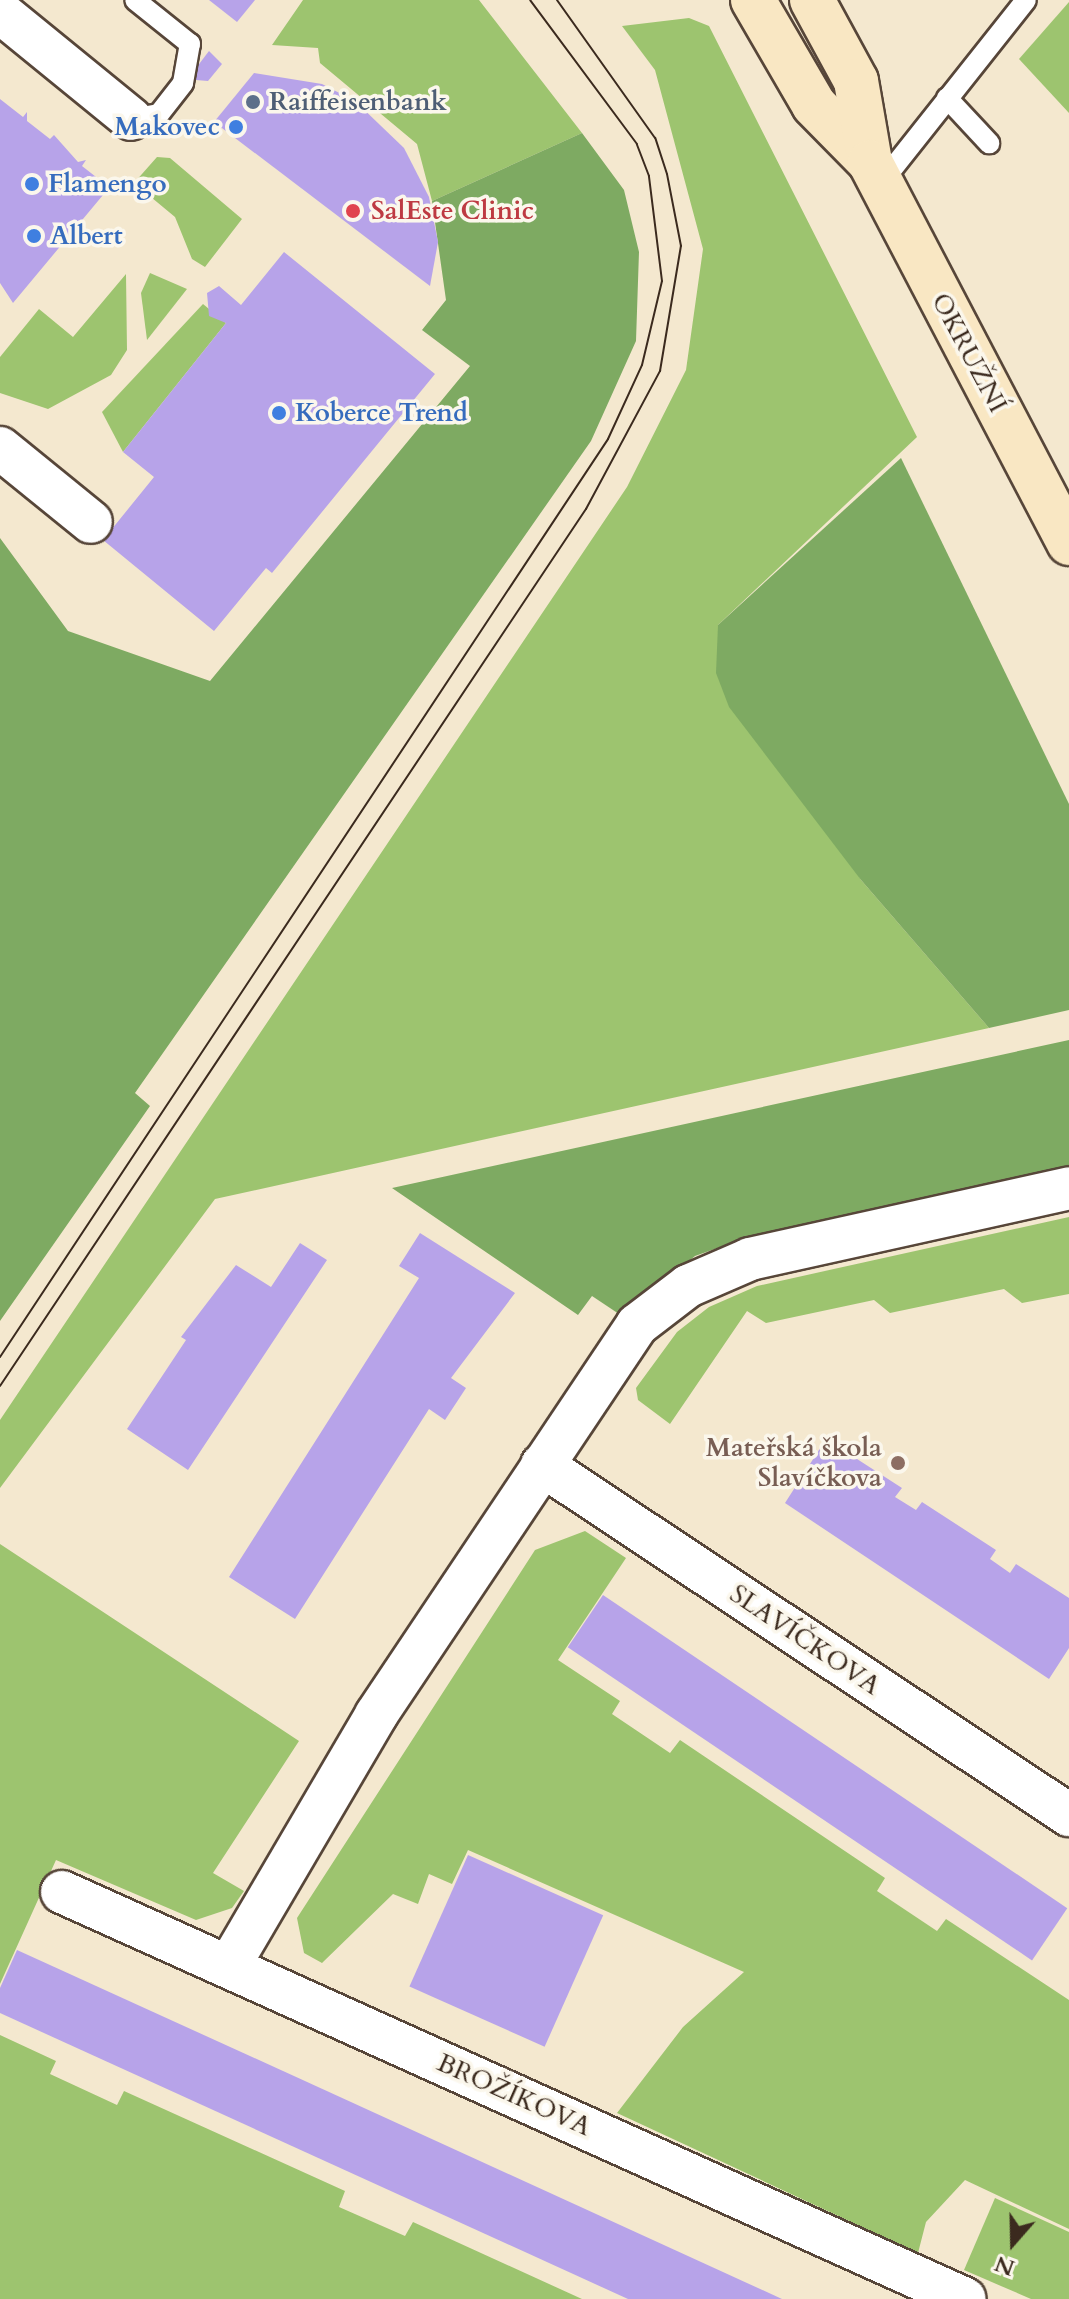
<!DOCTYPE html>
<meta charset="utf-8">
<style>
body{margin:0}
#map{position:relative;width:1069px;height:2299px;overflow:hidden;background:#f4e8cf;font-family:Cardo,serif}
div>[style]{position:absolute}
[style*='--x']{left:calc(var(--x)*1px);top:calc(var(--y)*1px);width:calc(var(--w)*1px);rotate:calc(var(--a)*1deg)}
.green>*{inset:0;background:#9dc46f}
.forest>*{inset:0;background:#7eaa62}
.building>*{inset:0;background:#b7a3e9;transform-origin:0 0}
.roads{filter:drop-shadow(2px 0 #574639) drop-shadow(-2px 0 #574639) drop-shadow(0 2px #574639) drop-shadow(0 -2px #574639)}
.lane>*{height:20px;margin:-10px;padding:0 10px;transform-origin:10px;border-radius:10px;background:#fff}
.street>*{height:42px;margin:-21px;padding:0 21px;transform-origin:21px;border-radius:21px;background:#fff}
.secondary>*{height:44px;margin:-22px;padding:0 22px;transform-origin:22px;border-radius:22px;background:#f9e7c3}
.tram>*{height:2px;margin:-1px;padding:0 1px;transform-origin:1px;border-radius:1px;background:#3b2a1e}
.dots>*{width:22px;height:22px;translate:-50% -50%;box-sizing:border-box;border:4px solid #fbf7ec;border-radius:50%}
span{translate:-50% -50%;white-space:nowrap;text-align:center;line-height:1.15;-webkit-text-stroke:7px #fbf7ec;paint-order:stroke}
.service-label{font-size:26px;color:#4e5e75;font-weight:700}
.left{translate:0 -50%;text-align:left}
.shop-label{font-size:26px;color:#366cbe;font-weight:700}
.right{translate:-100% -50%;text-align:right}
.health-label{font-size:26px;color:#be3a42;font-weight:700}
.street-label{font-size:26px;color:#3b2a1e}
.education-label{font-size:26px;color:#785e54;font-weight:700}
.north{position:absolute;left:973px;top:2203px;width:80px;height:80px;-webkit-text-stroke:6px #fbf7ec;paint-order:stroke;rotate:200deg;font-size:22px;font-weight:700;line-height:32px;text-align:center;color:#3b2a1e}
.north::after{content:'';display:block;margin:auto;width:28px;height:36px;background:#3b2a1e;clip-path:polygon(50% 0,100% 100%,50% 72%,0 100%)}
</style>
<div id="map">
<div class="green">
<i style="clip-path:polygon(303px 0,479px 0,582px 133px,432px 201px,417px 144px,320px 63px,318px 48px,272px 45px)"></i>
<i style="clip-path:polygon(1069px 2px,1069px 113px,1019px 59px)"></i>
<i style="clip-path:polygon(689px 18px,709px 26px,917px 437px,718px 625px,861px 880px,989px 1028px,215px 1199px,0 1488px,0 1420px,627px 487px,686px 370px,703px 249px,655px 70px,622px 26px)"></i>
<i style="clip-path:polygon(157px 157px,170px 158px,242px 219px,205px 267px,192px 259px,175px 217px,134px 183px)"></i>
<i style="clip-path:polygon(150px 273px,187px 289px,147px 340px,141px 293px)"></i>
<i style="clip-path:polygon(126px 274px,127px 350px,111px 375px,48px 409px,0 393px,0 357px,39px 309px,73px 337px)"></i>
<i style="clip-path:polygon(203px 304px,226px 323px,123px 452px,102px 412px)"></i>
<i style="clip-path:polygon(1069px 1217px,1069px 1294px,1022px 1303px,1004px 1289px,890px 1313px,874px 1300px,766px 1323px,747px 1311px,670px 1424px,638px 1400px,636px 1388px,677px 1332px,709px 1307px,757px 1286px)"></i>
<i style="clip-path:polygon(585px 1531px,626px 1558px,558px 1660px,620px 1701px,612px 1714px,670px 1753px,680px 1740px,885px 1878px,877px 1891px,937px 1931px,946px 1919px,1069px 2000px,1069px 2229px,965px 2180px,926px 2222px,918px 2253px,617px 2113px,683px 2027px,744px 1972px,468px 1850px,452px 1884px,429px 1874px,418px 1904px,393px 1894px,322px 1963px,304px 1953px,297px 1918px,535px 1550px)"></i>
<i style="clip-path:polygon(0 1544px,299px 1741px,213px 1873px,244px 1891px,232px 1908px,196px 1920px,56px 1860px,0 1984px)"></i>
<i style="clip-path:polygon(0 2035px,56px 2061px,50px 2074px,117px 2105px,124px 2091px,345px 2191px,339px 2207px,405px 2236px,413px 2222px,582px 2299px,0 2299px)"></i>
<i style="clip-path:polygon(995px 2198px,1069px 2232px,1069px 2299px,1031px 2299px,964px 2270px)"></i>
</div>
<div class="forest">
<i style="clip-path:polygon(582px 133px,624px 190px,639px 252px,636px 341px,591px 441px,135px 1093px,150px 1106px,0 1321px,0 538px,68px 631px,210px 681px,470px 366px,422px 330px,446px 300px,432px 201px)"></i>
<i style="clip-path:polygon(901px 458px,1069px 804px,1069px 1010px,989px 1028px,861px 880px,729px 707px,716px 673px,718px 625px)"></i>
<i style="clip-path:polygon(1069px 1040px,1069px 1166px,754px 1235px,695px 1256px,622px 1316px,592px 1296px,578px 1315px,392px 1188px)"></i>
</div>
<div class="building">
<i style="clip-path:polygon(209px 0,255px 0,237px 22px)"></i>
<i style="clip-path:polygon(209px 51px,222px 64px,208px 81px,196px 80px,193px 72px)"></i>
<i style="clip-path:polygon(254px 73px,322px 84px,355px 101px,404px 148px,429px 197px,438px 242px,430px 286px,214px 122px)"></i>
<i style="clip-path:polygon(0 99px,23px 117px,27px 112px,27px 121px,50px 139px,54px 135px,78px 162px,86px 160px,82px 166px,105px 184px,113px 183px,13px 303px,0 283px)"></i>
<i style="clip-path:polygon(284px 252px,435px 374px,272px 573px,266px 568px,214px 631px,103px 540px,154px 477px,123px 452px,226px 323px,209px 316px,207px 293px,219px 286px,241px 305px)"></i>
<i style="clip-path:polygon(420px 1233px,515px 1293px,451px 1378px,466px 1388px,445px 1420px,429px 1409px,295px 1619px,229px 1577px,419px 1278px,399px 1266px)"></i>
<i style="clip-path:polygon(300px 1243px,327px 1260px,188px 1470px,127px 1429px,186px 1340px,181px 1337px,236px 1265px,271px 1287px)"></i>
<i style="clip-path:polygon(826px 1439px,902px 1488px,895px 1497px,916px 1510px,922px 1502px,996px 1550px,990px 1559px,1010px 1573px,1016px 1564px,1069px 1598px,1069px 1648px,1049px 1679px,785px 1503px)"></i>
<i style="left:603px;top:1595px;width:560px;height:63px;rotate:34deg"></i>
<i style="left:468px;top:1855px;width:148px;height:144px;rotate:24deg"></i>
<i style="clip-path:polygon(17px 1950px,340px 2097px,782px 2299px,628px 2299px,0 2013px,0 1988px)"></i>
</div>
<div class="roads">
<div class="lane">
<i style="--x:947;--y:98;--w:62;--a:47"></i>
<i style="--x:131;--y:119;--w:28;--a:-10"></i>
<i style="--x:159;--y:114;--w:39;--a:-52"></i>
<i style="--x:183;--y:83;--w:40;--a:-80"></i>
<i style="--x:190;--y:44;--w:70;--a:-141.3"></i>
<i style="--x:881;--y:183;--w:233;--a:-51.6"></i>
</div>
<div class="street">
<i style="--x:0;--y:12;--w:169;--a:39.2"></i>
<i style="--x:0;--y:448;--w:117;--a:39.1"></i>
<i style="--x:542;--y:1465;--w:633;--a:33.59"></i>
<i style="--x:62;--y:1892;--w:990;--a:24.26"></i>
<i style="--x:229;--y:1966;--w:291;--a:-59.6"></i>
<i style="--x:376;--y:1715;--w:469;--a:-56.2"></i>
<i style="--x:637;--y:1325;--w:64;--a:-37.4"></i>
<i style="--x:688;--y:1286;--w:68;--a:-23.5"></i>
<i style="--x:750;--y:1259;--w:327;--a:-12.5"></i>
</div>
<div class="secondary">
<i style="--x:753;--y:0;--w:121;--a:59.8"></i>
<i style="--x:814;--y:105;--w:80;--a:45.5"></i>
<i style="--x:812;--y:0;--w:92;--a:61.5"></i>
<i style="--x:856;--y:81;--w:82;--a:80.2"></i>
<i style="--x:870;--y:162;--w:430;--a:62.4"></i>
</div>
</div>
<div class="tram">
<i style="--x:0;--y:1357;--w:1101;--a:-56.48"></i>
<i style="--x:608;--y:439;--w:81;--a:-65.3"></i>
<i style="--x:642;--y:365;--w:86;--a:-76.6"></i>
<i style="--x:662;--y:281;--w:106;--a:-97.1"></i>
<i style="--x:649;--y:176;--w:34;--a:-111"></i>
<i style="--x:637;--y:144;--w:179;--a:-126.6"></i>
<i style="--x:0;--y:1386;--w:1055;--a:-56.25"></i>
<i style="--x:586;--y:509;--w:157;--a:-61.8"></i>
<i style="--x:660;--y:371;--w:127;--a:-80.5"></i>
<i style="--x:681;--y:246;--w:73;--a:-101"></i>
<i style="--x:667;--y:174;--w:38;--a:-108"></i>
<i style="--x:655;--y:138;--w:169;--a:-125.4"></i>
</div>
<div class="dots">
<i style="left:253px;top:102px;background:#5c6f8a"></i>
<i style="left:236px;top:127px;background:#3f7fe0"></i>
<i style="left:32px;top:184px;background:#3f7fe0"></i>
<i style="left:353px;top:211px;background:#e0444e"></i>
<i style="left:34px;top:236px;background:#3f7fe0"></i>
<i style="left:279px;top:413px;background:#3f7fe0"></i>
<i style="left:898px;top:1463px;background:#8d6e63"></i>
</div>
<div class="service-label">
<span class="left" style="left:269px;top:102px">Raiffeisenbank</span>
</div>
<div class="shop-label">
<span class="right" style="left:220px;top:127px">Makovec</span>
<span class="left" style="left:48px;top:184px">Flamengo</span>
<span class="left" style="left:50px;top:236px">Albert</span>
<span class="left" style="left:295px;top:413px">Koberce Trend</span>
</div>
<div class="health-label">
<span class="left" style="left:371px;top:211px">SalEste Clinic</span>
</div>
<div class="street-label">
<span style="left:969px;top:353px;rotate:62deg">OKRUŽNÍ</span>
<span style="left:805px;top:1640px;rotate:34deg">SLAVÍČKOVA</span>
<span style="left:514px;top:2095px;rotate:24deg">BROŽÍKOVA</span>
</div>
<div class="education-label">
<span class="right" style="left:882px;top:1463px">Mateřská škola<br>Slavíčkova</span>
</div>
<div class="north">N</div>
</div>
